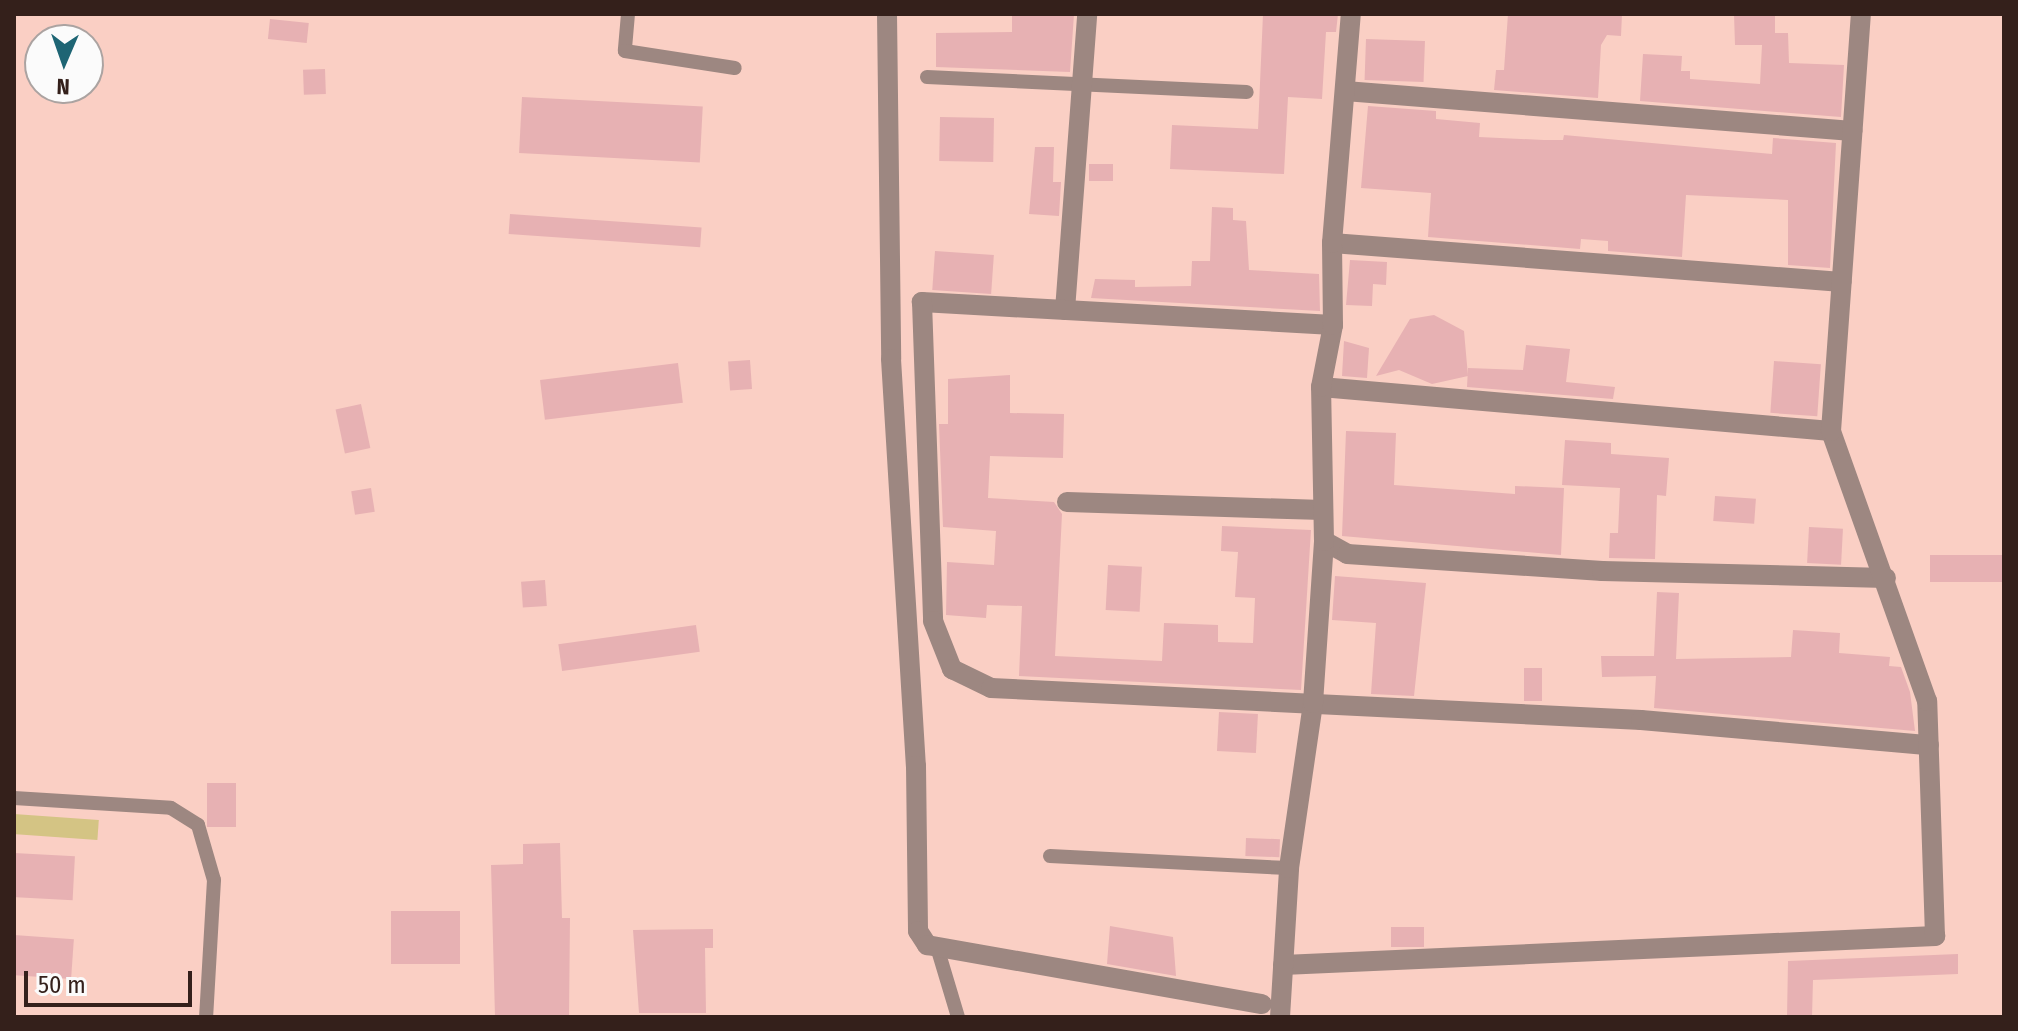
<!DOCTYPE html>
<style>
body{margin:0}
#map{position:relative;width:2018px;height:1031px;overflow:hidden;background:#facfc4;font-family:"Fira Sans Condensed",sans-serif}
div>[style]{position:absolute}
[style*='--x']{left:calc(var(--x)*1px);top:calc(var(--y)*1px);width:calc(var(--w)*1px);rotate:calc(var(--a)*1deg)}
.green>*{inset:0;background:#d4c484;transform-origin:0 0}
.building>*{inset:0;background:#e7b1b3;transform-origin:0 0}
.lane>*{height:14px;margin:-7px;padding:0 7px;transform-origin:7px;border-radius:7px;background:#9d8781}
.street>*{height:20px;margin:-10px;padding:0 10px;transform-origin:10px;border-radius:10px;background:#9d8781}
span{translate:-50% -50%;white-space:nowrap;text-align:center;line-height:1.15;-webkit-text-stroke:6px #fbfbfb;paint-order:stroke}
.frame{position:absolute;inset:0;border:16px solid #34201b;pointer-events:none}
.north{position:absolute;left:24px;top:24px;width:80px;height:80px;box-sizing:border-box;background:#fbfbfb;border:2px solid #aba3a1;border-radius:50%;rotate:182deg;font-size:22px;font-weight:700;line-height:32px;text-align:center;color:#34201b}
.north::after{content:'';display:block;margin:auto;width:28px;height:36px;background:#1e6574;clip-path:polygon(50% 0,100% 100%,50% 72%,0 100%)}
.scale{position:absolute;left:24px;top:971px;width:168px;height:36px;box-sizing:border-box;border:4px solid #34201b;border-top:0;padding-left:10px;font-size:24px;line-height:28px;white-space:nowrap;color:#34201b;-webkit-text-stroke:6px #fbfbfb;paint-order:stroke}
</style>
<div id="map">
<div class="green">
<i style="left:14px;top:814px;width:85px;height:20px;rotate:4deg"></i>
</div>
<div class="building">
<i style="clip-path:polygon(1012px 14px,1074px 14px,1070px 72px,936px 67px,936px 33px,1012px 32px)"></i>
<i style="clip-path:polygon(1263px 14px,1338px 14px,1336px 32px,1326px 32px,1322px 99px,1288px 97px,1284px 174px,1170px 169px,1172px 125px,1258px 129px)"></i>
<i style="clip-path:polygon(1508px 14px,1622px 14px,1621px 36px,1607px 35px,1601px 45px,1598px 98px,1494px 90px,1496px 70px,1504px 70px)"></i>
<i style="clip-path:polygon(1734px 14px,1775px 14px,1775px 33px,1788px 33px,1789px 63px,1844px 65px,1841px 117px,1640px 101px,1643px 54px,1682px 56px,1681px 71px,1690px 71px,1690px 79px,1760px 84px,1762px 45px,1735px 45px)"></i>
<i style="left:270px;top:19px;width:39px;height:20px;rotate:6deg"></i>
<i style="left:1366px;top:39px;width:59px;height:41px;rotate:2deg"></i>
<i style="left:325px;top:69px;width:25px;height:22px;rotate:88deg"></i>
<i style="left:522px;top:97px;width:181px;height:56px;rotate:3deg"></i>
<i style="clip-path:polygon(1368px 106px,1436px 111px,1436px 119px,1480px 123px,1479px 137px,1544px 140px,1563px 140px,1564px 135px,1772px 154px,1773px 138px,1836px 143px,1830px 268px,1788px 265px,1788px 200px,1686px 195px,1682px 257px,1608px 251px,1608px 241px,1581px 239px,1580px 249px,1428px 237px,1431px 193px,1361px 188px)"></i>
<i style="left:940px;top:117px;width:54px;height:44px;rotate:1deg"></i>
<i style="clip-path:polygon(1035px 147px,1054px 147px,1053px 182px,1061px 182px,1059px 216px,1029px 214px)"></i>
<i style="left:1089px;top:164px;width:24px;height:17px"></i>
<i style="clip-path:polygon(1212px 207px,1233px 208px,1233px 220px,1246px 221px,1249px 270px,1319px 274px,1320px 311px,1091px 298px,1095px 279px,1135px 280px,1135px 287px,1191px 286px,1192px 261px,1210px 261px)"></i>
<i style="left:510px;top:214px;width:192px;height:20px;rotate:4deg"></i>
<i style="left:935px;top:251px;width:59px;height:39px;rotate:4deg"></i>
<i style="clip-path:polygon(1350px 260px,1387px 262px,1386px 285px,1373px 284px,1372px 306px,1346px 305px)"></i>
<i style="clip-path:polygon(1434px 315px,1464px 331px,1468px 376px,1432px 384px,1399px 370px,1376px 376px,1410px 319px)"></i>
<i style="clip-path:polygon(1344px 341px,1369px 348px,1367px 378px,1342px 376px)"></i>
<i style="clip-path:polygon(1526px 345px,1570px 349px,1566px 382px,1615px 387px,1613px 399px,1467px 387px,1468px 368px,1523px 370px)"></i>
<i style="left:750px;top:360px;width:29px;height:22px;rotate:86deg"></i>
<i style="left:1774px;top:361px;width:47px;height:52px;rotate:4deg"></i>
<i style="left:678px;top:363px;width:40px;height:139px;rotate:83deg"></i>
<i style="clip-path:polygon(1010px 375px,1010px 413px,1064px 414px,1063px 458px,990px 456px,988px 498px,1054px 502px,1062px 514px,1055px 656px,1162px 661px,1164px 623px,1218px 625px,1218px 642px,1253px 643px,1255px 598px,1235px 597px,1238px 552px,1221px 551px,1222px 526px,1311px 530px,1301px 690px,1019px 676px,1022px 606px,987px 605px,986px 618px,946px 615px,947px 562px,994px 565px,996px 531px,943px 527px,939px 424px,948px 424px,948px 379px)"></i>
<i style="left:361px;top:404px;width:45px;height:26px;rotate:78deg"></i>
<i style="clip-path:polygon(1346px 431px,1396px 433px,1394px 485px,1515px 494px,1515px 486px,1564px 488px,1561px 555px,1342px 536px)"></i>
<i style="clip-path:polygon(1565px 440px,1611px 443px,1611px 454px,1669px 458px,1666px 496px,1657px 495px,1655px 559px,1609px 558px,1610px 533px,1618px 533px,1620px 488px,1562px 485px)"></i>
<i style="left:371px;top:488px;width:24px;height:20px;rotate:81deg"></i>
<i style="left:1715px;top:496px;width:41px;height:25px;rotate:4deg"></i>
<i style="left:1809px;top:527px;width:34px;height:36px;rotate:3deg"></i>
<i style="left:2004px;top:555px;width:27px;height:74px;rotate:90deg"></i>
<i style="left:1108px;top:565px;width:34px;height:45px;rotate:3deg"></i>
<i style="clip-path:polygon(1335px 576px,1426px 583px,1414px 696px,1371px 694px,1376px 623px,1332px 620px)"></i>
<i style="left:545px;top:580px;width:26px;height:24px;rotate:86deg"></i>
<i style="clip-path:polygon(1657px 592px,1679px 593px,1676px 659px,1791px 657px,1793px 630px,1840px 633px,1839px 653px,1890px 657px,1889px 666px,1901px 667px,1910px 692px,1915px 731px,1654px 708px,1656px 676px,1602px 677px,1601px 656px,1654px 656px)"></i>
<i style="left:696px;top:625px;width:27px;height:139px;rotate:82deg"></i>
<i style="left:1524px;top:668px;width:18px;height:33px"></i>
<i style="left:1219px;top:712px;width:39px;height:39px;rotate:3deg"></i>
<i style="left:207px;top:783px;width:29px;height:44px"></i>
<i style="left:1246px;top:838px;width:34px;height:18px;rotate:2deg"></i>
<i style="clip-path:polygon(560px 843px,562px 918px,570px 918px,569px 1017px,495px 1017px,491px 865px,523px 864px,523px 844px)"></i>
<i style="left:14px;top:853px;width:61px;height:44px;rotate:3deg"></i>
<i style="left:460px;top:911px;width:53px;height:69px;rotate:90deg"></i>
<i style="clip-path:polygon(1110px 926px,1173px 937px,1176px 976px,1107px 964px)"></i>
<i style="left:1391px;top:927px;width:33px;height:20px"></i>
<i style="clip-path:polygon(713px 929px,713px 948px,705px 948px,706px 1013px,639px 1013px,633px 930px)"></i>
<i style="left:14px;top:935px;width:60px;height:40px;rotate:4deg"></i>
<i style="clip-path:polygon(1958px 954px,1958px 974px,1813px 980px,1812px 1017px,1787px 1017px,1788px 961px)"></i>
</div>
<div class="lane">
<i style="--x:628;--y:14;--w:37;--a:95"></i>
<i style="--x:625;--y:51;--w:111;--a:8.8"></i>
<i style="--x:927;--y:77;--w:320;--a:2.7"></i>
<i style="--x:14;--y:798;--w:157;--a:3.6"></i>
<i style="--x:171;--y:808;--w:32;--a:32"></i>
<i style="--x:198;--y:825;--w:57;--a:73.8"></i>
<i style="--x:214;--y:880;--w:137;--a:93.3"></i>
<i style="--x:1050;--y:856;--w:239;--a:2.9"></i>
<i style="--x:937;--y:947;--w:73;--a:73.3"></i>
</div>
<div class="street">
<i style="--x:887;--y:14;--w:345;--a:89.3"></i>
<i style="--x:891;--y:359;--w:408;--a:86.5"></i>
<i style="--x:916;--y:766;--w:165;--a:89.3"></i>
<i style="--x:918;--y:931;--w:17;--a:57"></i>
<i style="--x:927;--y:945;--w:340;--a:10"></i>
<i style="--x:1345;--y:91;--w:509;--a:4.51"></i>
<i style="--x:1332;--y:243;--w:511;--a:4.37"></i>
<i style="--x:1065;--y:310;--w:297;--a:-85.7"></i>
<i style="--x:1333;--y:325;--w:412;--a:-176.8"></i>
<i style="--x:922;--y:302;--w:319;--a:88"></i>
<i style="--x:933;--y:621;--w:52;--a:68.4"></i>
<i style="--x:952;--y:669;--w:43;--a:26"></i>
<i style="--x:991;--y:688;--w:651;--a:2.82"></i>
<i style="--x:1641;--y:720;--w:289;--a:5"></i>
<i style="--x:1321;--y:387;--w:512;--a:4.93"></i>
<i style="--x:1067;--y:502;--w:256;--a:1.8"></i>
<i style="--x:1324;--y:541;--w:26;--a:29"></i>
<i style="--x:1347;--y:554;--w:256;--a:3.8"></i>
<i style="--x:1602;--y:571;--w:284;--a:1.4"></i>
<i style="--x:1283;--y:965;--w:653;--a:-2.55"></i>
<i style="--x:1935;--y:936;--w:235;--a:-91.9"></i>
<i style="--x:1927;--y:701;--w:287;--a:-109.6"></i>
<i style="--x:1831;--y:431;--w:418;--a:-85.9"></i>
<i style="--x:1280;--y:1017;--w:149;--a:-86.5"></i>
<i style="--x:1289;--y:868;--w:167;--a:-81.7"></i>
<i style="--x:1313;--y:703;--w:162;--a:-86.1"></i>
<i style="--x:1324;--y:541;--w:154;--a:-91.1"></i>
<i style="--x:1321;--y:387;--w:63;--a:-79"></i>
<i style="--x:1333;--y:325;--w:82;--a:-90.7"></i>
<i style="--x:1332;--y:243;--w:230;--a:-85.3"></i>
</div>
<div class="frame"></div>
<div class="north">N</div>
<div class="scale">50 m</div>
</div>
